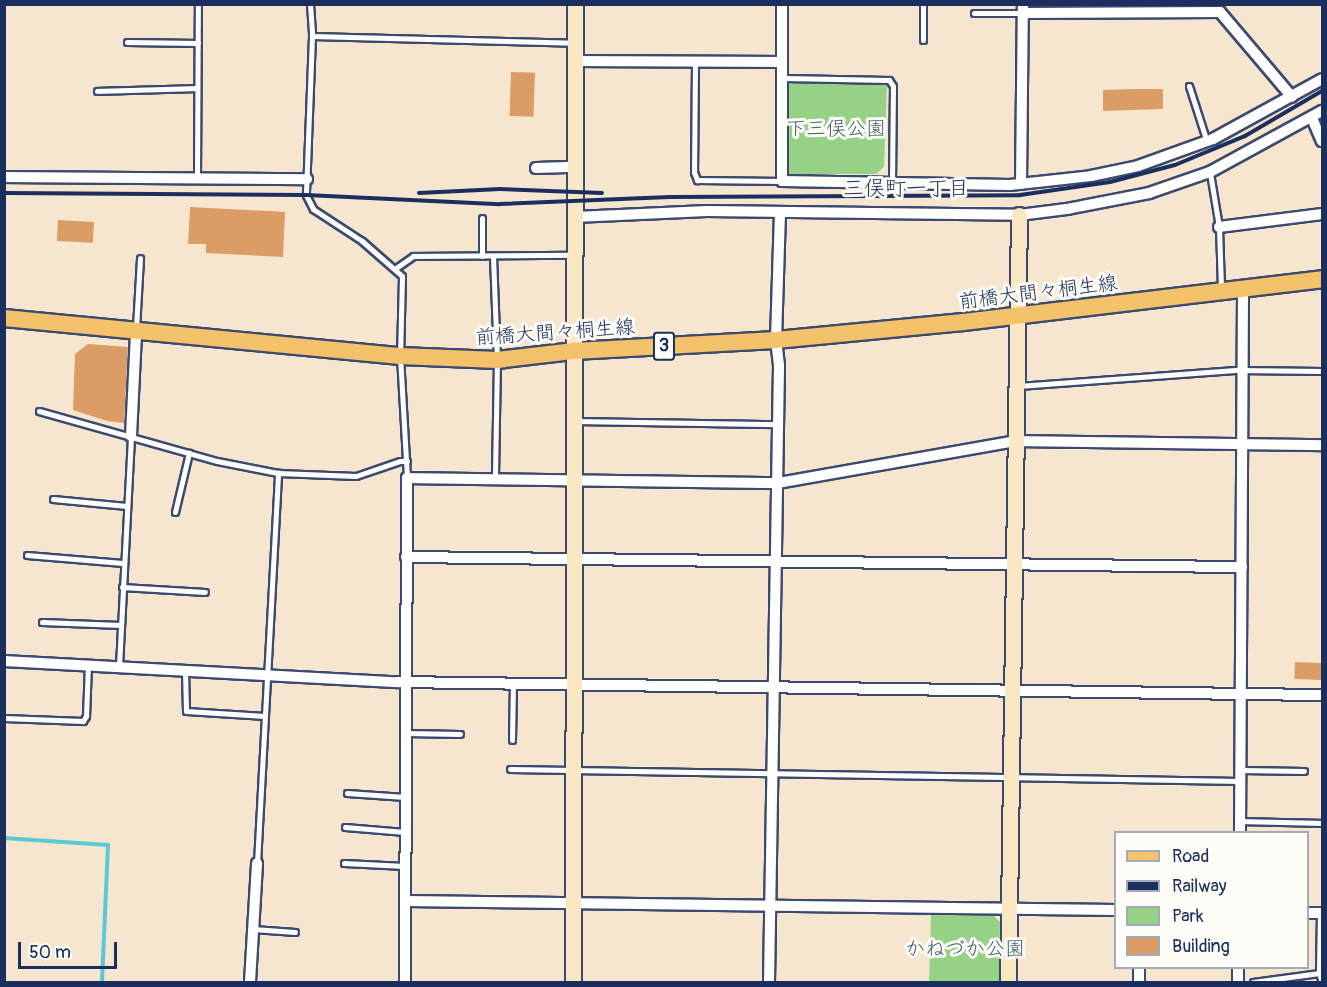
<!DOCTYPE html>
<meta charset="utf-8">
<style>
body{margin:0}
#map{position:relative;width:1327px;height:987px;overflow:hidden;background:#f6e6cf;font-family:Pangolin,"Klee One",sans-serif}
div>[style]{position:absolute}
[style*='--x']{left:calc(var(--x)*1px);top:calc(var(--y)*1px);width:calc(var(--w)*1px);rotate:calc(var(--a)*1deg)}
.green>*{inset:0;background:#96d286}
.stream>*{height:4px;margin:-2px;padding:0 2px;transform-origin:2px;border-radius:2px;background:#5cc8d5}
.building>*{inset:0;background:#db9c66;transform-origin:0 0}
.roads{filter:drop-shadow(2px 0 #3c4a6f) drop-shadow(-2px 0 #3c4a6f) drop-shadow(0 2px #3c4a6f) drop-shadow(0 -2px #3c4a6f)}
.lane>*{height:5px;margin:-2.5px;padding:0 2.5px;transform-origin:2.5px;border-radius:2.5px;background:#fff}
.street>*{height:10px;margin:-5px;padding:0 5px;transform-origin:5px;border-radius:5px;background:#fff}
.secondary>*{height:15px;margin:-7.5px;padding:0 7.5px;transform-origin:7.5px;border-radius:7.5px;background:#fae7c3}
.primary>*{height:16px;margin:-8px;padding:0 8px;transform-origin:8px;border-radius:8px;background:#f3c26a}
.rail>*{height:4px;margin:-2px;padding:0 2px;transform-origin:2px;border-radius:2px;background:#1b2f5e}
span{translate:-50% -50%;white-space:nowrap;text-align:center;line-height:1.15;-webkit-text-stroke:6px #fdfcf7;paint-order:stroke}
.shield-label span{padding:2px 4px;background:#fdfcf7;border:2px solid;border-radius:4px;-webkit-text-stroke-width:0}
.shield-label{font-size:18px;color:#1b2f5e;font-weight:700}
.park-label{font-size:20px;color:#40606a}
.street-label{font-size:20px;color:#1b2f5e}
.neighbourhood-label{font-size:21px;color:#1b2f5e}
.frame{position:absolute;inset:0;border:6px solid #1b2f5e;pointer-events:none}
.legend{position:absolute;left:1114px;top:831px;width:195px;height:138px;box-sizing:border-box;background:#fdfcf7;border:2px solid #a3aaba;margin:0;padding:8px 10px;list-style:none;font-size:18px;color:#1b2f5e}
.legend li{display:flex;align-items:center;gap:12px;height:30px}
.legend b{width:30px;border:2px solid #a3aaba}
.scale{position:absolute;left:18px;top:942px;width:99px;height:27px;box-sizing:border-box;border:3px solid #1b2f5e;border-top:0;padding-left:8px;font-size:18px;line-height:21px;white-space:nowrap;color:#1b2f5e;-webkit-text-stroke:4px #fdfcf7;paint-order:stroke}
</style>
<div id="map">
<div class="green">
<i style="clip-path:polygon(788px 82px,881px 82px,887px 86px,884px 167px,876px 174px,788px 174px,786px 170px)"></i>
<i style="clip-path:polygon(931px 914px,994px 916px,1000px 922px,999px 982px,929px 982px)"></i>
</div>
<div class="stream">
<i style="--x:4;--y:838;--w:104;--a:3.9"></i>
<i style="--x:108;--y:845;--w:137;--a:92.5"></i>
</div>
<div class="building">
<i style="left:511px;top:72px;width:24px;height:44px;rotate:2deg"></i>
<i style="clip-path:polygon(1135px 89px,1163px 89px,1163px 109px,1103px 111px,1103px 90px)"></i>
<i style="clip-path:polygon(190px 207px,285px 212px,283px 257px,206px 253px,206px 244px,188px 244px)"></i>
<i style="left:58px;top:220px;width:36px;height:21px;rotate:3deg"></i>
<i style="clip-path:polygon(88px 344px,128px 347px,124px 423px,107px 421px,73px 410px,75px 354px)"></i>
<i style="left:1295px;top:662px;width:28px;height:17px;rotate:2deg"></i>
</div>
<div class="roads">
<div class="lane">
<i style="--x:310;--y:4;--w:32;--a:86"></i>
<i style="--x:312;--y:36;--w:159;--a:92.2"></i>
<i style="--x:306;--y:195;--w:16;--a:63"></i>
<i style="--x:313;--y:209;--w:59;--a:33.1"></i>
<i style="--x:362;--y:241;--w:53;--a:41.2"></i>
<i style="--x:402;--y:276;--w:80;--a:91.4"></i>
<i style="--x:400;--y:356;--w:122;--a:86.7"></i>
<i style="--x:974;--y:13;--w:49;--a:0"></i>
<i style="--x:312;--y:36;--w:262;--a:1.5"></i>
<i style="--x:923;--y:40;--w:36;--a:-90"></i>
<i style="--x:127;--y:42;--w:71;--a:0.8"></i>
<i style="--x:695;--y:62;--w:110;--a:90.5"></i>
<i style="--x:694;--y:172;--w:9;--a:69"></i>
<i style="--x:697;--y:180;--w:85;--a:0.7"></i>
<i style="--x:784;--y:78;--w:105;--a:1.1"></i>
<i style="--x:889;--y:80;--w:7;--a:56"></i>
<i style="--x:893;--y:86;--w:97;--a:90.6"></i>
<i style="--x:1189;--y:86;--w:59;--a:72.2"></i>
<i style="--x:97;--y:91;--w:100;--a:-1.7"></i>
<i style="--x:1210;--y:173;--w:55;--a:80.5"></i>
<i style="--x:1219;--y:227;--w:61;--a:88.1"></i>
<i style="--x:197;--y:177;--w:173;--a:-89.7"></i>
<i style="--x:482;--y:256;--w:38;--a:-90"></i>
<i style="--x:493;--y:256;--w:104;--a:87.8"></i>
<i style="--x:497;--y:360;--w:119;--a:91"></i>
<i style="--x:396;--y:268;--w:21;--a:-35"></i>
<i style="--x:413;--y:256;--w:160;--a:-0.4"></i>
<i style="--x:136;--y:328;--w:70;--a:-86.7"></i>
<i style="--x:1018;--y:386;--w:221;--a:-4.2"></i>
<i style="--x:1238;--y:370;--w:84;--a:0.7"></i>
<i style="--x:39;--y:411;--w:185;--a:15.7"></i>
<i style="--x:217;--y:461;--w:62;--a:11.1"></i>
<i style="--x:278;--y:473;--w:78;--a:2.2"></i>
<i style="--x:356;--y:476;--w:46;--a:-18.8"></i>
<i style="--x:400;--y:461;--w:7;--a:0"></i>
<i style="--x:577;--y:421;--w:200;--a:0.9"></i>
<i style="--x:53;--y:499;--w:74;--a:5.4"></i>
<i style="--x:175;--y:512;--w:61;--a:-76.7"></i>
<i style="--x:27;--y:555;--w:96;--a:4.8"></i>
<i style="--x:122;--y:587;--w:83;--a:3.4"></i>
<i style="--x:42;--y:622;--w:79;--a:2.2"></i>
<i style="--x:119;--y:666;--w:230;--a:-87"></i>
<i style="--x:185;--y:670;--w:41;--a:88.6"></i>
<i style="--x:186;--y:711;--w:79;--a:3.6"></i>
<i style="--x:4;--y:718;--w:79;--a:2.2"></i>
<i style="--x:83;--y:721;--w:6;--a:-59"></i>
<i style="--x:86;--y:716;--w:51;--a:-87.8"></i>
<i style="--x:405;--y:733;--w:55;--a:1"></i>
<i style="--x:512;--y:740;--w:56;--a:-89"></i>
<i style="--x:510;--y:769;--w:731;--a:0.94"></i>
<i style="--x:1241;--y:770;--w:63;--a:0.9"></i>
<i style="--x:347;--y:793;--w:58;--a:3.9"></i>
<i style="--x:1240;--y:821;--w:82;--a:1.4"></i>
<i style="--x:345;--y:827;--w:60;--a:4.8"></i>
<i style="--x:257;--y:863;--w:391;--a:-86.9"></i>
<i style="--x:344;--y:863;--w:61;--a:2.8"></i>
<i style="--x:1320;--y:913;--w:60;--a:91"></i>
<i style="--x:1319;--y:973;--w:9;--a:72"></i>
<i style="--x:253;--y:929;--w:42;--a:4.1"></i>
<i style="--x:1253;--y:982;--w:67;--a:-7.8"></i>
</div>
<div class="street">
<i style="--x:782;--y:4;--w:177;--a:90"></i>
<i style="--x:782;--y:181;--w:228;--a:1"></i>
<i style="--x:1010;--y:185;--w:81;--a:-6.3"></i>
<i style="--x:1091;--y:176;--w:48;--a:-12"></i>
<i style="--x:1138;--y:166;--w:80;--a:-19.8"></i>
<i style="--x:1213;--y:139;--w:124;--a:-28.8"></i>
<i style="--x:1023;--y:13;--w:197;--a:-0.3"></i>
<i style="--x:1220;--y:12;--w:111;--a:49.7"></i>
<i style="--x:576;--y:61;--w:206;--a:0.3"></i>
<i style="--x:1312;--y:118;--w:25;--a:67"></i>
<i style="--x:536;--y:168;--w:32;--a:-2"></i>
<i style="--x:4;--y:177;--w:303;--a:0.4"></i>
<i style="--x:1021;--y:184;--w:180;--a:-89.4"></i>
<i style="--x:575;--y:217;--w:132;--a:-2.6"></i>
<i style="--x:707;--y:211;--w:312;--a:0.7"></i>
<i style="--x:1019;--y:215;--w:48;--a:-7.1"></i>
<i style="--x:1067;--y:209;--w:84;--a:-11"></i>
<i style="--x:1149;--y:193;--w:65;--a:-19"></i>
<i style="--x:1210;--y:172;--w:128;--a:-28.6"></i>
<i style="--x:1219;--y:227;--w:104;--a:-7.2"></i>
<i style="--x:131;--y:436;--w:103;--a:-87.2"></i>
<i style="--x:406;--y:557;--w:836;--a:0.69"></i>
<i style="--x:4;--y:661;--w:395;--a:3.1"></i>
<i style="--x:398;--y:682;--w:924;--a:0.81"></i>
<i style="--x:1240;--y:832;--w:544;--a:-89.68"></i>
<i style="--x:406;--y:901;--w:710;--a:0.73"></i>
<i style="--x:1308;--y:913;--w:14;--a:0"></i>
<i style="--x:250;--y:982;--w:119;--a:-86.6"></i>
<i style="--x:405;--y:982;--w:504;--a:-89.77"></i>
<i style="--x:407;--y:478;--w:371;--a:0.8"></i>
<i style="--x:778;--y:483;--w:243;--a:-10"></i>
<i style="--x:1017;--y:441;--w:305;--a:0.8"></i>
<i style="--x:769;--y:982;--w:617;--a:-89.07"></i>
<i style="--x:779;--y:365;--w:25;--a:-97"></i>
<i style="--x:776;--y:340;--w:128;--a:-88.2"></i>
<i style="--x:1139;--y:982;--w:14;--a:-90"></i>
<i style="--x:1238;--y:982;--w:14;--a:-90"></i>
</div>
<div class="secondary">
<i style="--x:573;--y:982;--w:978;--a:-89.88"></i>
<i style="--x:1008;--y:982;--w:767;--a:-89.18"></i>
</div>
<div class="primary">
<i style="--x:4;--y:318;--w:398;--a:5.5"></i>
<i style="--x:400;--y:356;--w:97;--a:2.4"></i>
<i style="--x:497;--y:360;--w:78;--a:-6.7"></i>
<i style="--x:574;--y:351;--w:202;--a:-3.1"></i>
<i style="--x:776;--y:340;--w:188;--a:-5.5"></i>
<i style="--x:963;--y:322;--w:362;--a:-6.8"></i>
</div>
</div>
<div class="rail">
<i style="--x:4;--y:193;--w:302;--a:0.4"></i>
<i style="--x:306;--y:195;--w:194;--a:2.7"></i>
<i style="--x:500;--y:204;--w:170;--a:-2.4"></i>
<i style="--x:670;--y:197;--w:350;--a:-0.3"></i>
<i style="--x:1020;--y:195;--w:91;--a:-8.2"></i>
<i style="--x:1110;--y:182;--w:67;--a:-14.7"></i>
<i style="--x:1175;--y:165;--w:76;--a:-22.5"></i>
<i style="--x:1245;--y:136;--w:89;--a:-30.3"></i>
<i style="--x:419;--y:193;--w:81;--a:-2.8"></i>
<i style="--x:500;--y:189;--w:102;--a:2.2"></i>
</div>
<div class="shield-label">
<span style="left:664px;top:346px">3</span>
</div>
<div class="park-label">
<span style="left:836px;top:128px">下三俣公園</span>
<span style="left:965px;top:948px">かねづか公園</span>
</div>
<div class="street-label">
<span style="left:1038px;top:292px;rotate:-7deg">前橋大間々桐生線</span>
<span style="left:555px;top:332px;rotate:-4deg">前橋大間々桐生線</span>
</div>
<div class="neighbourhood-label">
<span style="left:906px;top:189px">三俣町一丁目</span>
</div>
<div class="frame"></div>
<ul class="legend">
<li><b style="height:8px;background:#f3c26a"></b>Road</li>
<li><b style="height:8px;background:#1b2f5e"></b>Railway</li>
<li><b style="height:16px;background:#96d286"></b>Park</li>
<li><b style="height:16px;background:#db9c66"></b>Building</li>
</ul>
<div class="scale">50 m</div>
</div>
